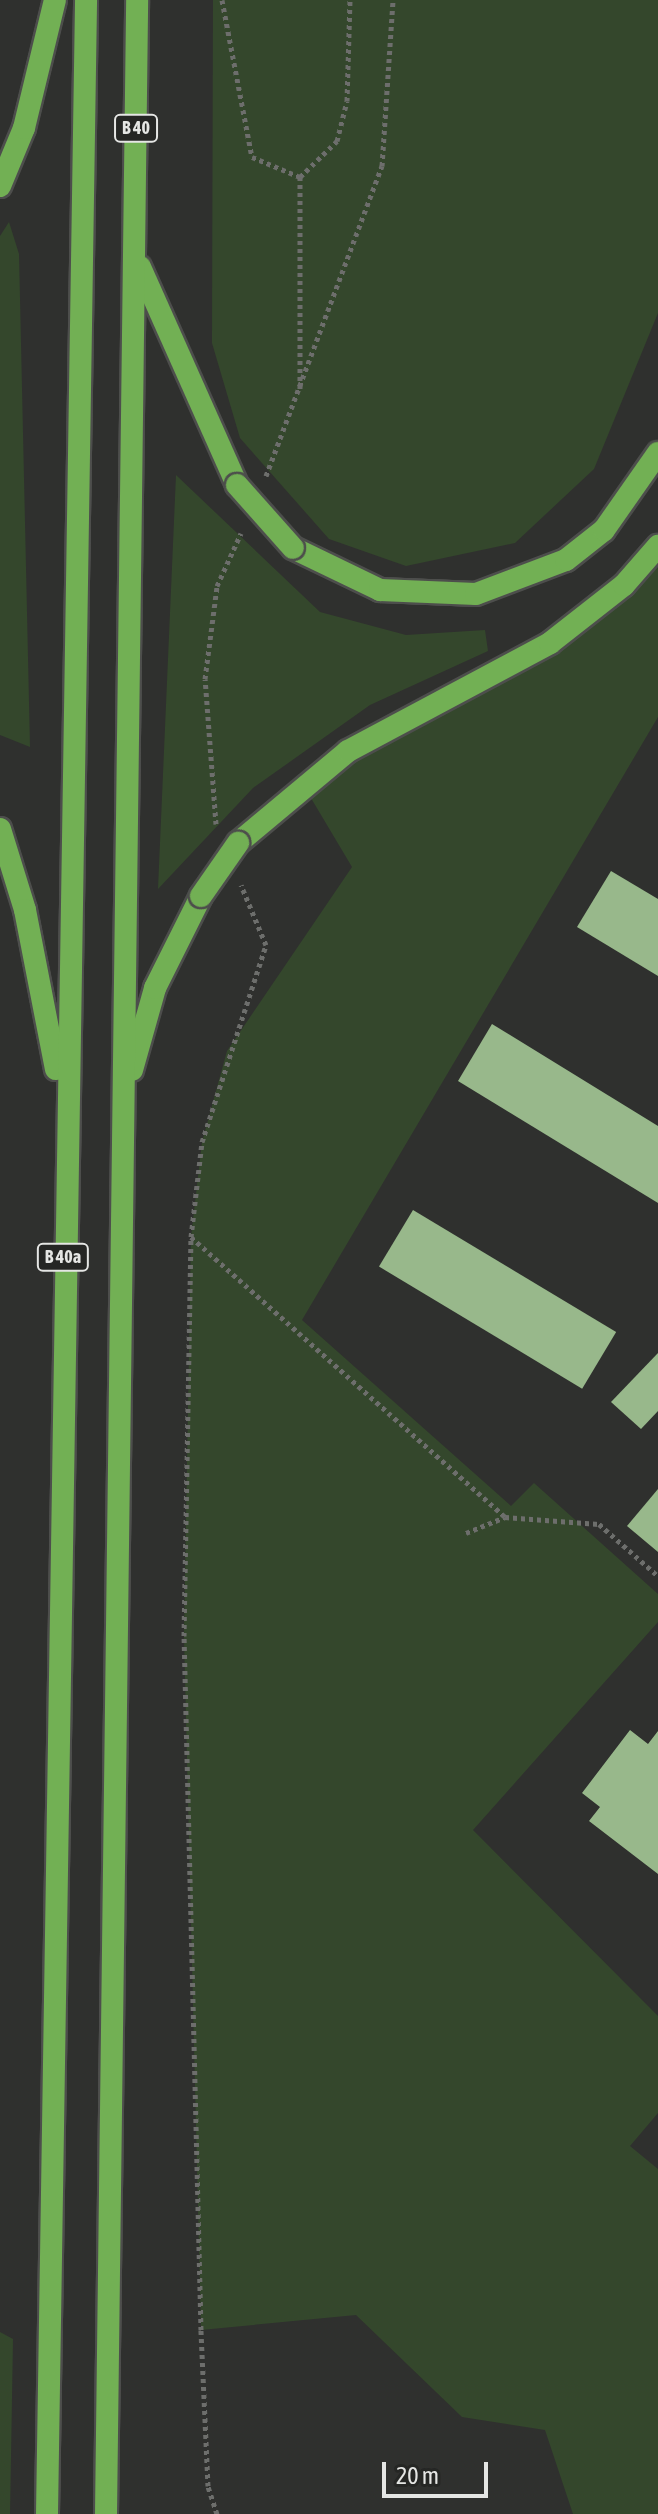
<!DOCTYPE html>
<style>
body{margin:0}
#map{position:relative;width:658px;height:2514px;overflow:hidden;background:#2f302e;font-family:"Asap Condensed",sans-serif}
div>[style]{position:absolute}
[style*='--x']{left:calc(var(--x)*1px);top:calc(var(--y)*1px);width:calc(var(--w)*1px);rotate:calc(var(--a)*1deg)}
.green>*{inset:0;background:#34472c}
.building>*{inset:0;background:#98b88b;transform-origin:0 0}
.path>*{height:5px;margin-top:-2.5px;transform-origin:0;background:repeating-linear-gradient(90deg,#6d6e6c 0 4px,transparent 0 8px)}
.roads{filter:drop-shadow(2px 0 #4d4e4c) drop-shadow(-2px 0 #4d4e4c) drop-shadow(0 2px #4d4e4c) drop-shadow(0 -2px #4d4e4c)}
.trunk>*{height:22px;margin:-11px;padding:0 11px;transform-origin:11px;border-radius:11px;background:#72b054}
.bridges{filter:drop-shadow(2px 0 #4d4e4c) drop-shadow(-2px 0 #4d4e4c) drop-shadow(0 2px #4d4e4c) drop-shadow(0 -2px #4d4e4c)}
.trunk-bridge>*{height:22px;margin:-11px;padding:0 11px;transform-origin:11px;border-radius:11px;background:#72b054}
span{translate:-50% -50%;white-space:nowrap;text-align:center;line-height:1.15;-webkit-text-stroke:8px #252624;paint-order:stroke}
.shield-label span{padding:2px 6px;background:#252624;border:2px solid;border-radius:6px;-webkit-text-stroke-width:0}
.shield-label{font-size:18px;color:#e5e6e4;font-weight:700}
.scale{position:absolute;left:382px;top:2462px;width:106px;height:36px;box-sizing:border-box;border:4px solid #e5e6e4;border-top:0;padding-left:10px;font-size:24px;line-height:28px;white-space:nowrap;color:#e5e6e4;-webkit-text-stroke:6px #252624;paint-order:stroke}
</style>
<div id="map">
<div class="green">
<i style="clip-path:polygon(213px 0,658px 0,658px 313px,594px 469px,515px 543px,406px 566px,329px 539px,240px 438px,212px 343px)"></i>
<i style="clip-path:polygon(9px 222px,19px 254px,30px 747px,0 735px,0 236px)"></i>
<i style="clip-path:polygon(176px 475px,320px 612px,406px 635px,485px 630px,488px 651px,370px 705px,253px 788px,158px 889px)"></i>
<i style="clip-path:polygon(658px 546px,658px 717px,302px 1320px,511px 1506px,534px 1483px,658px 1594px,658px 1622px,473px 1830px,658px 2016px,658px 2113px,630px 2146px,658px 2169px,658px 2514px,573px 2514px,545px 2430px,462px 2417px,356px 2315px,201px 2330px,184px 1636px,191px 1237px,202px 1142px,227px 1051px,352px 867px,302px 783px,505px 670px)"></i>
<i style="clip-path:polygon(0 2332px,13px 2339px,10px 2514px,0 2514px)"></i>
</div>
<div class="building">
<i style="clip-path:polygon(611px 871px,658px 899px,658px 976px,577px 927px)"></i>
<i style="clip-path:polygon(492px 1024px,658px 1126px,658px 1203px,458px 1081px)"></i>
<i style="left:413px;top:1210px;width:237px;height:66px;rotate:31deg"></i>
<i style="clip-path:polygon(658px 1353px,658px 1411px,641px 1429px,611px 1402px)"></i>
<i style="clip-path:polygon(658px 1489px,658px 1552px,627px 1526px)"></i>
<i style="clip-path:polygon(630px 1730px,648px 1744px,658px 1731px,658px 1874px,589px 1821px,600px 1807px,582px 1793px)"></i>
</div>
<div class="path">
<i style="--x:222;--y:0;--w:160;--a:79.2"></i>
<i style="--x:252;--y:157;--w:52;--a:22.6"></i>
<i style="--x:300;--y:177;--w:52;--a:-44.2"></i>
<i style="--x:337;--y:141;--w:41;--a:-76"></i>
<i style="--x:347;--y:101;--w:101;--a:-88.3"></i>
<i style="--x:300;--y:177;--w:215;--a:90"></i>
<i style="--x:266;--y:476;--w:331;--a:-69.5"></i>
<i style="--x:382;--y:166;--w:166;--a:-86.2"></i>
<i style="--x:216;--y:824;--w:145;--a:-94.3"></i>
<i style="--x:205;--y:679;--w:94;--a:-82.6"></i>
<i style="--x:217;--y:586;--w:58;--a:-65.6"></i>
<i style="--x:191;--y:1237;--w:421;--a:41.7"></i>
<i style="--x:505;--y:1517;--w:94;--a:4.3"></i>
<i style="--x:599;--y:1524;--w:79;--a:41.4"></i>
<i style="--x:466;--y:1533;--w:42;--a:-22.3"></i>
<i style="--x:217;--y:2514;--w:29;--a:-108"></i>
<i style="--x:208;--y:2486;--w:156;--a:-92.6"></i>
<i style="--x:201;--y:2330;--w:694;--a:-91.4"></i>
<i style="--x:184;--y:1636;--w:399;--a:-89"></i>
<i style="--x:191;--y:1237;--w:96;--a:-83.4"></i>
<i style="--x:202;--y:1142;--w:207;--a:-72"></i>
<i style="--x:266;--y:945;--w:65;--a:-112.6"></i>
</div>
<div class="roads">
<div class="trunk">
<i style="--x:0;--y:186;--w:63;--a:-67.5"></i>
<i style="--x:24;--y:128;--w:132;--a:-76.4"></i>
<i style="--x:140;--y:267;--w:239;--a:66"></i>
<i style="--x:293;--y:548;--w:97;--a:25.8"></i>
<i style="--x:380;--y:590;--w:96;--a:2.4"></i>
<i style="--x:476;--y:594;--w:96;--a:-20.7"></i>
<i style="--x:566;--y:560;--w:48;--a:-38.3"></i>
<i style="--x:604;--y:530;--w:94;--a:-55"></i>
<i style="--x:0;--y:829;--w:85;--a:72.8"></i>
<i style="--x:25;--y:910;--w:162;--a:79"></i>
<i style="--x:238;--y:843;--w:143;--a:-39.9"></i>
<i style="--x:348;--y:751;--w:229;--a:-28.1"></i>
<i style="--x:550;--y:643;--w:94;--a:-38.1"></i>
<i style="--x:624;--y:585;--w:52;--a:-48.9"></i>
<i style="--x:132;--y:1070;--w:85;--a:-74.3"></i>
<i style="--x:155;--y:988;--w:103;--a:-63.4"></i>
<i style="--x:47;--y:2514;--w:2514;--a:-89.11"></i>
<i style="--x:106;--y:2514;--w:2514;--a:-89.29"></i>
</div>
</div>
<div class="bridges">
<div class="trunk-bridge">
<i style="--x:237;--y:485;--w:84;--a:48.4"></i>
<i style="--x:201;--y:896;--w:65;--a:-55.1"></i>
</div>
</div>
<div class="shield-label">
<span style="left:136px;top:128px">B 40</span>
<span style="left:63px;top:1257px">B 40a</span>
</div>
<div class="scale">20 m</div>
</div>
